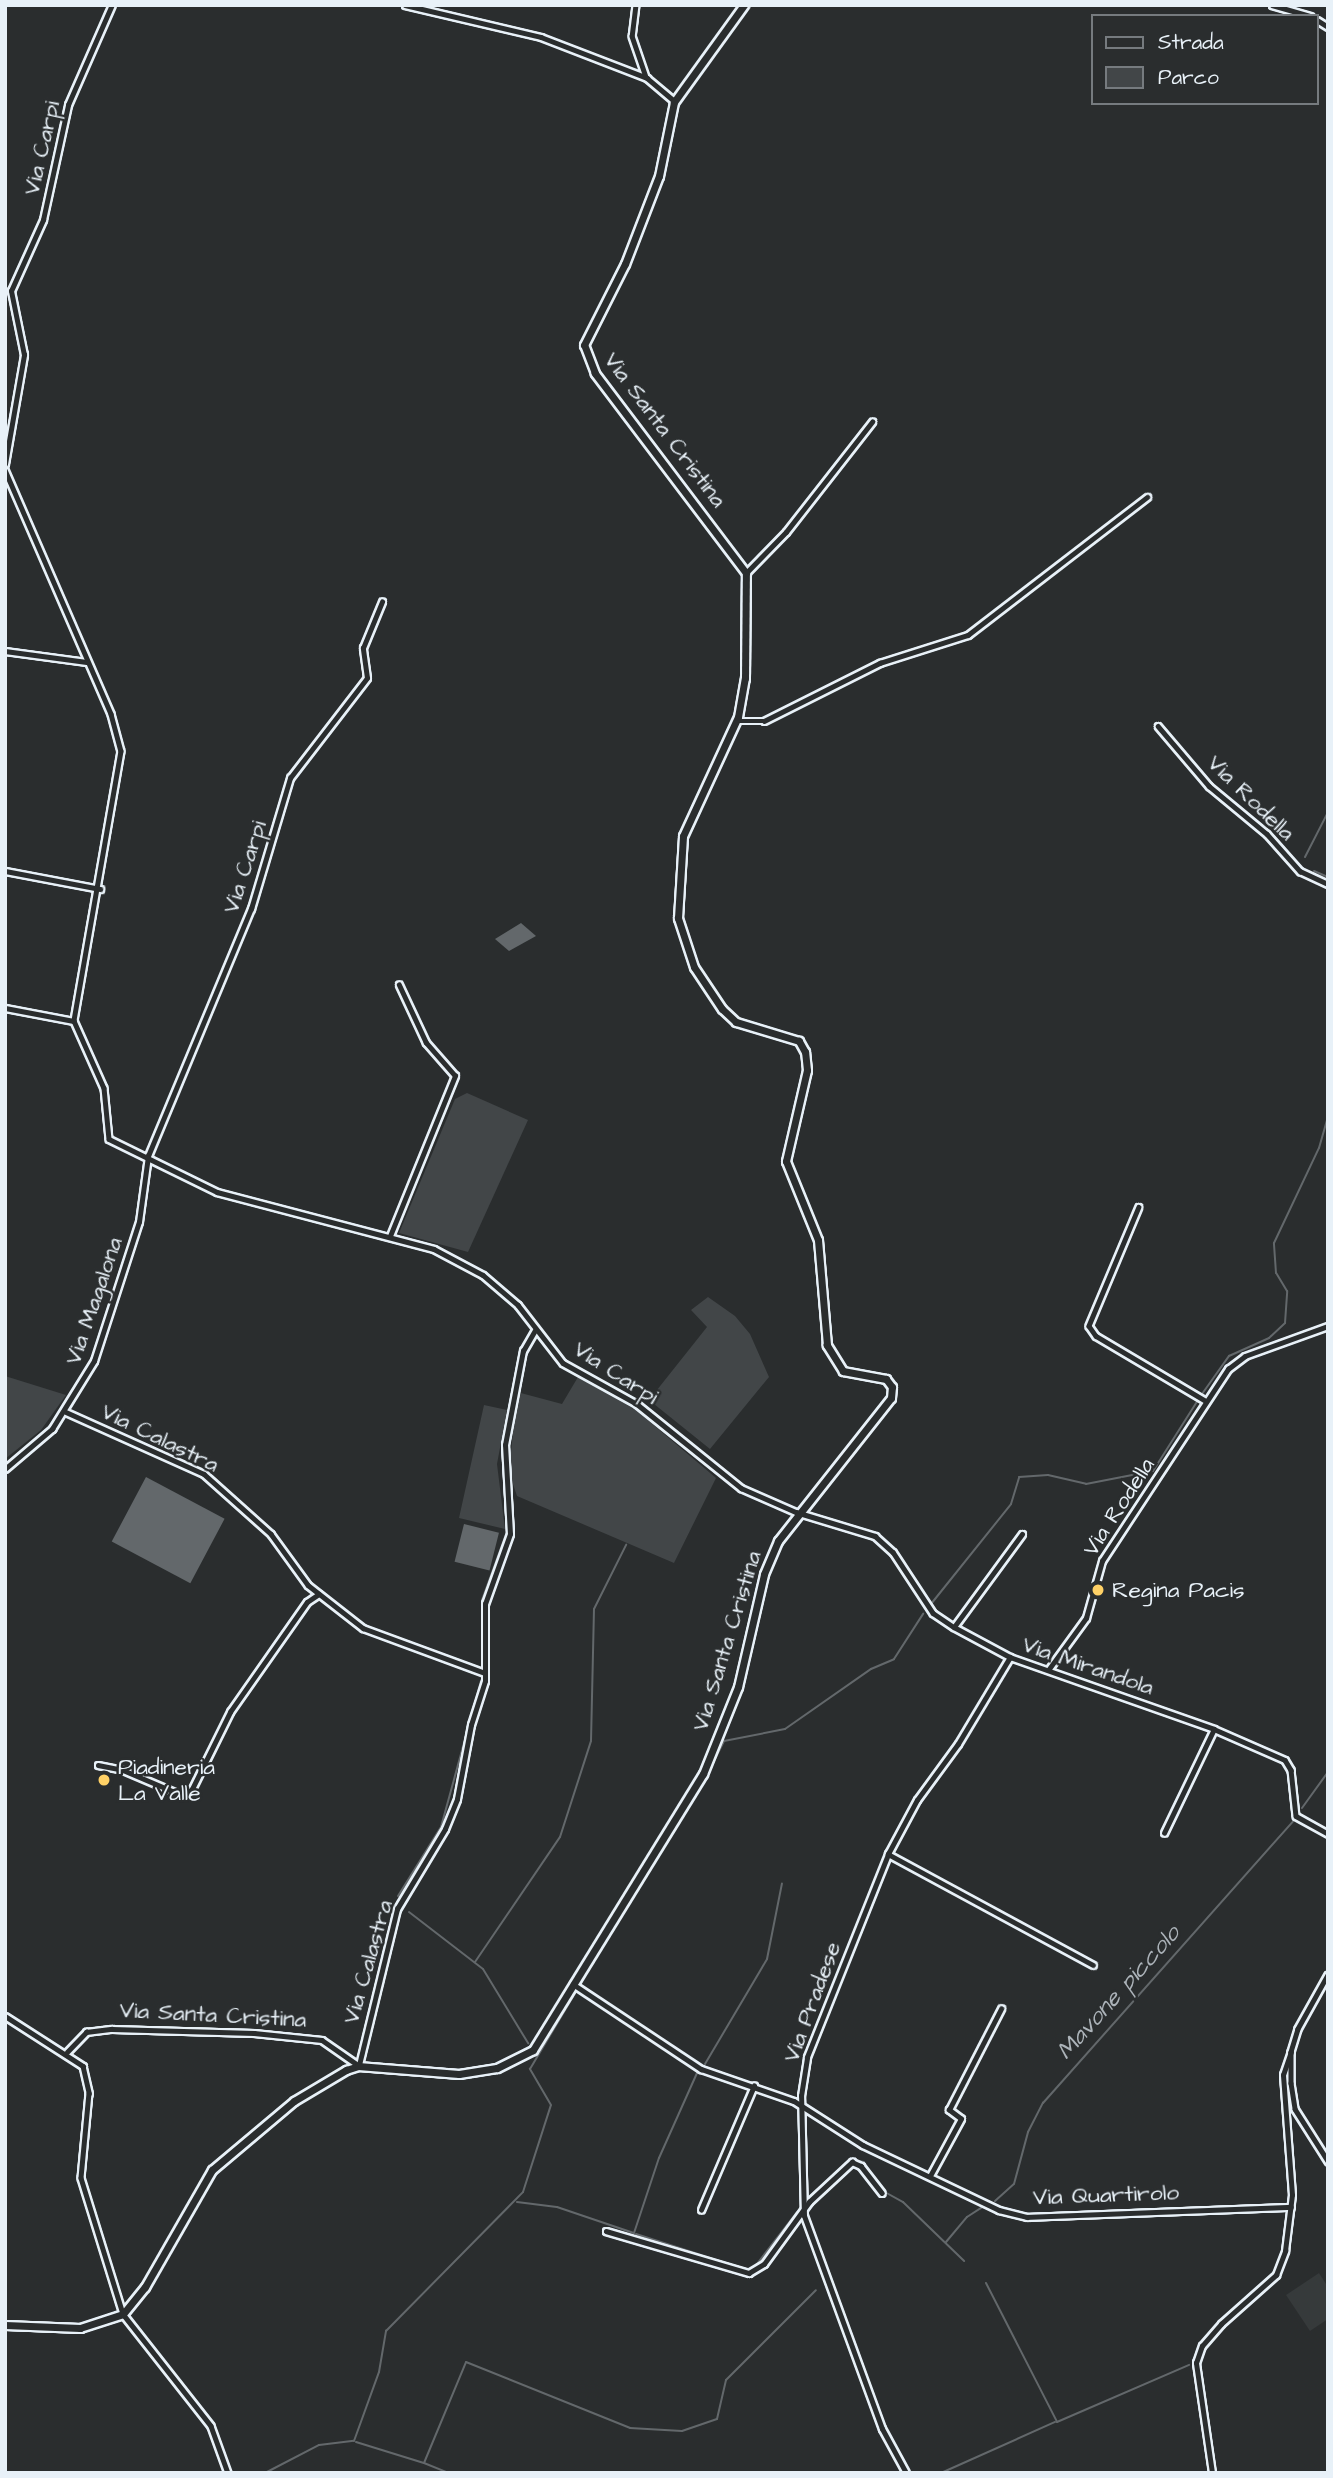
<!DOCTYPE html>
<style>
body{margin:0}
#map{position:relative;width:1333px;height:2478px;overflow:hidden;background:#2a2d2e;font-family:"Architects Daughter",sans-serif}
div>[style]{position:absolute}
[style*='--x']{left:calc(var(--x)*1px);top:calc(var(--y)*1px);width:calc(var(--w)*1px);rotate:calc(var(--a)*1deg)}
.built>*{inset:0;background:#363a3b}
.green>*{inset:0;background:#424648}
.water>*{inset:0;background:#63686b;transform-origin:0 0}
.stream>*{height:2px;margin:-1px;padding:0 1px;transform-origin:1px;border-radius:1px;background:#63686b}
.roads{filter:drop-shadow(2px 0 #e8f1f8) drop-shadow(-2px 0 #e8f1f8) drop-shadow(0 2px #e8f1f8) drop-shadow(0 -2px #e8f1f8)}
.street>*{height:4.5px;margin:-2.25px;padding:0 2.25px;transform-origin:2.25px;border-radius:2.25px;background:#2a2d2e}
.secondary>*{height:7px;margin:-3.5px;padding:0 3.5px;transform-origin:3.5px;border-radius:3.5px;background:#2a2d2e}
.dots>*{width:19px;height:19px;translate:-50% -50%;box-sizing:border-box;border:4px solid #2a2d2e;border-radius:50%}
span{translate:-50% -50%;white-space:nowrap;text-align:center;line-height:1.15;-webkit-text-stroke:5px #2a2d2e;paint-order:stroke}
.street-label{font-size:23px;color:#e8f1f8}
.poi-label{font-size:23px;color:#e8f1f8}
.left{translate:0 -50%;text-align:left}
.water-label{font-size:24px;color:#acb3b9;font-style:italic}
.frame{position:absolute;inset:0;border:7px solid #e8f1f8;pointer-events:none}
.legend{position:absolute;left:1091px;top:14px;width:228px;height:91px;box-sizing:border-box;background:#2a2d2e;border:2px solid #767b7f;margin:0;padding:9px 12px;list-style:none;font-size:21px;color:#e8f1f8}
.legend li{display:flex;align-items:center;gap:14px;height:35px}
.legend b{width:35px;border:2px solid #767b7f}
</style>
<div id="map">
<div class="built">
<i style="clip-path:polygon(1319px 2273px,1328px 2287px,1328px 2319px,1310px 2331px,1286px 2295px)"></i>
</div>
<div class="green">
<i style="clip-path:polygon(467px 1093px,528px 1120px,468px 1252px,399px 1233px,455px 1099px)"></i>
<i style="clip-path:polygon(708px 1297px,735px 1316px,750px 1334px,769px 1377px,710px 1449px,649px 1400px,707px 1327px,691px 1310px)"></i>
<i style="clip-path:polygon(5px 1376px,66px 1395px,41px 1430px,5px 1459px)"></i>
<i style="clip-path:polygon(578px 1377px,636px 1410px,716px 1478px,674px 1563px,517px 1496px,509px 1472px,517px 1392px,562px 1404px)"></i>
<i style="clip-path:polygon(484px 1405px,507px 1410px,497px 1464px,505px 1529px,459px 1518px)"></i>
</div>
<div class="water">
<i style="clip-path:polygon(521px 923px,536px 936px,509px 951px,495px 939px)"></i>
<i style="left:146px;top:1477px;width:89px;height:73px;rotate:28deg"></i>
<i style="left:464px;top:1524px;width:36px;height:39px;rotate:14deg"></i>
</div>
<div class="stream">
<i style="--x:1305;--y:857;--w:51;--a:-62.9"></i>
<i style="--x:1314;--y:871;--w:15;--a:23"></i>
<i style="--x:1202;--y:1394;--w:47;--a:-54.6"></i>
<i style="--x:1229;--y:1356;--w:44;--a:-24.2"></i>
<i style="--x:1269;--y:1338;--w:22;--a:-43"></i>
<i style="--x:1285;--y:1323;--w:32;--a:-86"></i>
<i style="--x:1287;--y:1291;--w:21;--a:-121"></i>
<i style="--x:1276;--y:1273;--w:30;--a:-94"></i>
<i style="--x:1274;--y:1243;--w:105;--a:-64.7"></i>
<i style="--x:1319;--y:1148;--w:33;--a:-74"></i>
<i style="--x:931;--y:1604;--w:128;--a:-51.3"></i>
<i style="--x:1011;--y:1504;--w:28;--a:-73"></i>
<i style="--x:1019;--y:1477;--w:29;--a:-4"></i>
<i style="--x:1048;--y:1475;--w:39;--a:13"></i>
<i style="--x:1086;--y:1484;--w:68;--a:-11"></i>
<i style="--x:1153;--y:1471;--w:84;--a:-57.6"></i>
<i style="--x:482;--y:1669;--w:69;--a:-90"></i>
<i style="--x:482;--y:1600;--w:70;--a:-70"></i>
<i style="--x:704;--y:1781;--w:45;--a:-63.4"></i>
<i style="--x:724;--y:1741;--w:62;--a:-11.1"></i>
<i style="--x:785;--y:1729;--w:105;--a:-34.9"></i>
<i style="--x:871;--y:1669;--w:25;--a:-23"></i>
<i style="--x:894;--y:1659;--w:54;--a:-57.2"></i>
<i style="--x:1302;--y:1808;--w:44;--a:-54.2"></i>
<i style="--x:655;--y:1859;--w:85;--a:-57.4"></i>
<i style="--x:398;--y:1896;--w:81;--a:-58.1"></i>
<i style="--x:441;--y:1827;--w:151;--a:-74.7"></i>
<i style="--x:409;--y:1912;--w:93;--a:37.6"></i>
<i style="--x:483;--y:1969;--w:87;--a:58.7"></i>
<i style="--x:475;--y:1962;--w:151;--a:-55.8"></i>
<i style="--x:560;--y:1837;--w:101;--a:-72.1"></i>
<i style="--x:591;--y:1741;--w:132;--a:-88.7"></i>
<i style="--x:594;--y:1609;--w:72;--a:-63.4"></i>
<i style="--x:581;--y:1983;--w:44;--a:-61.7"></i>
<i style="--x:705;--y:2064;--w:122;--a:-59.4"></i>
<i style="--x:767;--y:1959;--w:77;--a:-78.8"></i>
<i style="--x:883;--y:2191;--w:23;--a:29"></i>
<i style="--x:903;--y:2202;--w:85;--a:44"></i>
<i style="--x:806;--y:2200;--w:61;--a:-42.3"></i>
<i style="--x:851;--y:2159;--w:13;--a:13"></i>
<i style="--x:864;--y:2162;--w:26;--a:58"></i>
<i style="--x:995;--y:2201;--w:25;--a:-42"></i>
<i style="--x:1014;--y:2184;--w:54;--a:-74.9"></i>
<i style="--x:1028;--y:2132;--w:33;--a:-63"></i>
<i style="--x:1043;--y:2103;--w:378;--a:-48.4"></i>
<i style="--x:517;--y:2202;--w:40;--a:7.1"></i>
<i style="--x:557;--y:2207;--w:81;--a:18.7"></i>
<i style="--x:634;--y:2233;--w:79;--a:-71.6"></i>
<i style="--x:659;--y:2158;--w:95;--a:-65.9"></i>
<i style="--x:636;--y:2234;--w:110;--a:17.9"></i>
<i style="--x:946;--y:2242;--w:33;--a:-50"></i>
<i style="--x:967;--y:2217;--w:20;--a:-33"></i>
<i style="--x:746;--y:2270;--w:7;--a:-8"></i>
<i style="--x:753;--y:2269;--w:72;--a:-52.3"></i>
<i style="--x:986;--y:2283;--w:156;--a:62.9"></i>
<i style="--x:1057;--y:2422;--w:144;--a:-23.4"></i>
<i style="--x:356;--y:2442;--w:71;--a:17.2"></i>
<i style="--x:424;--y:2463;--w:109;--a:-67.4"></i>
<i style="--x:466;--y:2362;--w:177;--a:21.9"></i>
<i style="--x:630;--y:2428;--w:52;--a:3.3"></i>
<i style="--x:682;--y:2431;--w:37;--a:-19"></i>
<i style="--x:717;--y:2419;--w:40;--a:-77"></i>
<i style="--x:726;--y:2380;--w:127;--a:-45"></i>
<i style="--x:424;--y:2463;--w:27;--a:22"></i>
<i style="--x:265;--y:2473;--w:61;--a:-27.4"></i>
<i style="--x:319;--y:2445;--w:35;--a:-7"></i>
<i style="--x:354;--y:2441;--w:73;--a:-70.1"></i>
<i style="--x:379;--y:2372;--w:42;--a:-80.3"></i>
<i style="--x:386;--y:2331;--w:195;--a:-45.4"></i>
<i style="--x:523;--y:2192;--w:91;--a:-72.2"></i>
<i style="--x:551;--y:2105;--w:42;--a:-120.3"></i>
<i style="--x:530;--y:2069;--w:92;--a:-59.3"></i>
<i style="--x:941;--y:2473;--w:125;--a:-24.1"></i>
</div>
<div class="roads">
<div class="street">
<i style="--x:405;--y:5;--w:140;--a:13.2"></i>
<i style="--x:541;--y:37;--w:114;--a:21.1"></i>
<i style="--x:647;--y:78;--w:35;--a:40"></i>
<i style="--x:636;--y:5;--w:31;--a:97"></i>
<i style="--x:632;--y:36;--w:43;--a:71.1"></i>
<i style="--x:1272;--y:5;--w:40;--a:16"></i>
<i style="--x:1317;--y:20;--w:13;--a:32"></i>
<i style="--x:5;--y:464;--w:111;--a:-80.1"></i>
<i style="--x:24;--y:355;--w:65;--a:-101.5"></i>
<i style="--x:11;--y:291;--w:78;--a:-65.7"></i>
<i style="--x:43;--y:220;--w:118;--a:-77.7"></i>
<i style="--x:68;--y:105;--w:109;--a:-66.3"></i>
<i style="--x:5;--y:470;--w:266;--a:66.5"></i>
<i style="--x:111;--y:714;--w:38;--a:75"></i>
<i style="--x:121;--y:751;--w:274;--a:99.9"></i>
<i style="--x:74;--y:1021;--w:73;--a:65.9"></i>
<i style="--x:104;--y:1088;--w:51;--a:84.4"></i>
<i style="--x:109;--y:1139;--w:120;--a:26.1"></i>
<i style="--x:217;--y:1192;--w:224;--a:14.7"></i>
<i style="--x:434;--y:1249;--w:55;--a:28"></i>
<i style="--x:483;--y:1275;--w:46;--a:40.6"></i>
<i style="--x:518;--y:1305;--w:73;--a:52.2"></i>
<i style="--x:563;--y:1363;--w:85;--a:29"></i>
<i style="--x:637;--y:1404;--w:134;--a:38.9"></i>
<i style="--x:741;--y:1488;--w:60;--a:23.6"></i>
<i style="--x:796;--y:1512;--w:83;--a:16.9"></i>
<i style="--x:875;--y:1536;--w:24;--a:42"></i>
<i style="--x:893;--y:1552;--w:73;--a:56.7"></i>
<i style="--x:933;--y:1613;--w:25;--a:34"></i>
<i style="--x:954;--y:1627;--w:64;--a:28.2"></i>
<i style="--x:1010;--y:1657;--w:216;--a:19.4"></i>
<i style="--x:1214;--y:1729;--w:77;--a:23.6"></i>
<i style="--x:1285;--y:1760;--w:12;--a:59"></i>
<i style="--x:1291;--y:1770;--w:46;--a:83.8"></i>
<i style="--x:1296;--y:1816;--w:37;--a:29"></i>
<i style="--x:746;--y:573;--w:57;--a:-45.7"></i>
<i style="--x:786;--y:532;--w:140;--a:-52"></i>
<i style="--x:5;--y:651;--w:82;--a:7.7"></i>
<i style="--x:737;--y:721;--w:27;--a:0"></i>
<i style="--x:764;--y:721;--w:130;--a:-26.6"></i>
<i style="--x:880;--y:663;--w:92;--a:-17.7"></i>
<i style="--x:968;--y:635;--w:226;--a:-37.6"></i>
<i style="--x:1158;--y:726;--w:79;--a:49.6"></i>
<i style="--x:1209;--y:786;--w:75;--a:39.6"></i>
<i style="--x:1267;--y:834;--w:50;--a:48.3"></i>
<i style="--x:1300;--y:871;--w:31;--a:25"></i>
<i style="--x:5;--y:871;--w:97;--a:10.7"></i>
<i style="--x:5;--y:1008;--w:70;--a:10.7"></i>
<i style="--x:1139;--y:1207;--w:129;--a:112.8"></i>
<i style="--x:1089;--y:1326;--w:12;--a:55"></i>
<i style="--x:1096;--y:1336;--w:128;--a:30.6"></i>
<i style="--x:390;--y:1236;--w:173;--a:-67.9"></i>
<i style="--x:455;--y:1076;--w:44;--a:-131.3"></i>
<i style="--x:426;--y:1043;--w:64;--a:-115"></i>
<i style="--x:66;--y:1412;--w:151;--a:24.2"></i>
<i style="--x:204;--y:1474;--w:90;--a:41.8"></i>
<i style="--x:271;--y:1534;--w:63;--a:54"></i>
<i style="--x:308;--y:1585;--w:70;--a:38"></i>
<i style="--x:363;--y:1628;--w:130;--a:20.2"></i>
<i style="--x:5;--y:1469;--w:62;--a:-40.4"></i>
<i style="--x:52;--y:1429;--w:80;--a:-58.3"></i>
<i style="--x:94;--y:1361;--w:146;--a:-72.1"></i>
<i style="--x:139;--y:1222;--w:67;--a:-82.2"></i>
<i style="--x:148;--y:1156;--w:268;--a:-67.4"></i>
<i style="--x:251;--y:909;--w:137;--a:-73.4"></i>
<i style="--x:290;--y:778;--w:126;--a:-52.4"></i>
<i style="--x:367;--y:678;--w:30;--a:-98"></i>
<i style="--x:363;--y:648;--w:50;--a:-67.6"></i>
<i style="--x:954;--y:1627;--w:115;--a:-53.8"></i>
<i style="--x:1049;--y:1669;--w:63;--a:-54"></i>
<i style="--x:1086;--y:1618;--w:59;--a:-74.3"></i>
<i style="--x:1102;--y:1561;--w:230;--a:-56.7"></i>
<i style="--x:1228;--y:1369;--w:21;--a:-37"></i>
<i style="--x:1245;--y:1356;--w:88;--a:-19.9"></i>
<i style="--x:98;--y:1765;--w:25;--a:11"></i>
<i style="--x:123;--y:1770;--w:66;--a:23.1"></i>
<i style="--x:184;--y:1796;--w:11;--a:-41"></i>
<i style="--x:192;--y:1789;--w:86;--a:-63.7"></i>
<i style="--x:230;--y:1712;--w:134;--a:-55"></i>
<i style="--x:307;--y:1602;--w:14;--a:-34"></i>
<i style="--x:1164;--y:1833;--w:115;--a:-64.3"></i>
<i style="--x:888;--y:1854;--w:233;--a:28.4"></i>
<i style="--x:1328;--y:1975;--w:62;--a:119.1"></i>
<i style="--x:1298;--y:2029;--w:24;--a:107"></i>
<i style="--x:1291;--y:2052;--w:31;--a:90"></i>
<i style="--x:1291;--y:2083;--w:26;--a:81"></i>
<i style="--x:1295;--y:2109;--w:62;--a:57.6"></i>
<i style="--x:573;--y:1984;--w:154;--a:33.6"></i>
<i style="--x:701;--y:2069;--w:98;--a:19"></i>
<i style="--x:794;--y:2101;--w:82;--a:32.5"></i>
<i style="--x:863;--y:2145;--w:151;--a:25.5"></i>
<i style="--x:999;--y:2210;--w:29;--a:14"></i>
<i style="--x:1027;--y:2217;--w:264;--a:-2.2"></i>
<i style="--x:5;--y:2016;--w:93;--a:32.7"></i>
<i style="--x:83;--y:2066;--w:28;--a:77"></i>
<i style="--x:89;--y:2093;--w:85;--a:95.4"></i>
<i style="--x:81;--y:2178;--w:142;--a:72.8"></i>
<i style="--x:123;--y:2314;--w:142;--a:51.8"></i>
<i style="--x:211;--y:2426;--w:50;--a:70.1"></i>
<i style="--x:67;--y:2052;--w:28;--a:-46"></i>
<i style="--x:86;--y:2032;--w:26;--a:-7"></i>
<i style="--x:112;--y:2029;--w:142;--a:1.6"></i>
<i style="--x:254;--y:2033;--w:68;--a:5.9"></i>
<i style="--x:322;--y:2040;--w:44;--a:34.8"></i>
<i style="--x:359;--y:2065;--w:161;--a:-76.3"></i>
<i style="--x:397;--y:1909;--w:93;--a:-59"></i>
<i style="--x:445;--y:1829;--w:32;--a:-68"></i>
<i style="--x:457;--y:1799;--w:75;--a:-79.3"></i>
<i style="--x:471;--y:1725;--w:46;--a:-72.3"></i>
<i style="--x:485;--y:1681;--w:77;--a:-90"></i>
<i style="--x:485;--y:1604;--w:74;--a:-70.3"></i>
<i style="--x:510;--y:1534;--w:89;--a:-93.2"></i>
<i style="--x:505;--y:1445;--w:96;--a:-79.2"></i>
<i style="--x:523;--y:1351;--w:24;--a:-60"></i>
<i style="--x:930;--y:2176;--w:65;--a:-61.5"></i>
<i style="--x:961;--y:2119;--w:15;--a:-143"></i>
<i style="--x:949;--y:2110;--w:114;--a:-62.8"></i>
<i style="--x:701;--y:2210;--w:135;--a:-66.9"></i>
<i style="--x:606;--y:2231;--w:149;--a:16.4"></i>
<i style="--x:749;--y:2273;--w:17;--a:-31"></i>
<i style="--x:764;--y:2264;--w:77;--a:-54"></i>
<i style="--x:809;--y:2202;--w:59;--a:-42.9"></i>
<i style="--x:852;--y:2162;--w:10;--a:24"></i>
<i style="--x:861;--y:2166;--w:34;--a:52"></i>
<i style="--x:906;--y:2473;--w:50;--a:-118.6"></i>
<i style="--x:882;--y:2429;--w:227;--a:-110.1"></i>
<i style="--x:804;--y:2216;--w:120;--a:-91.4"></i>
<i style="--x:801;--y:2096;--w:39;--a:-81"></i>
<i style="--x:807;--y:2057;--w:219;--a:-68.2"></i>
<i style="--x:888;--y:1854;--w:61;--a:-61.8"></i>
<i style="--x:917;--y:1800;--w:69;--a:-53.8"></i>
<i style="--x:958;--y:1744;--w:101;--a:-59.1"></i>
<i style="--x:1212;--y:2473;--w:111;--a:-98.3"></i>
<i style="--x:1196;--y:2363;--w:18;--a:-71"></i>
<i style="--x:1202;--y:2346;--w:29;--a:-49"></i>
<i style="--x:1221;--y:2324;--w:74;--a:-41.7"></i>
<i style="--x:1276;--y:2275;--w:26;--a:-69"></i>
<i style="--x:1285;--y:2251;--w:56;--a:-82.9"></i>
<i style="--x:1292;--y:2195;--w:120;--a:-94.3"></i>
<i style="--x:1283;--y:2075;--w:24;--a:-71"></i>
</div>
<div class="secondary">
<i style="--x:5;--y:2325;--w:75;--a:2.3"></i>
<i style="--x:80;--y:2328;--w:45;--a:-18"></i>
<i style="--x:123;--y:2314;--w:35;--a:-51"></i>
<i style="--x:145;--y:2287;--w:135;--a:-60.2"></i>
<i style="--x:212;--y:2170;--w:107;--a:-40.1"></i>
<i style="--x:294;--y:2101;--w:61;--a:-30.8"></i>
<i style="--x:346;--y:2070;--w:13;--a:-18"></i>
<i style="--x:358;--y:2066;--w:101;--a:4.5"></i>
<i style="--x:459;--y:2074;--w:38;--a:-9"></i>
<i style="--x:497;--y:2068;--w:40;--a:-26.6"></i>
<i style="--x:533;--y:2050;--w:324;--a:-58.4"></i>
<i style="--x:703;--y:1774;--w:94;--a:-68.1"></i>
<i style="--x:738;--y:1687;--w:116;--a:-77"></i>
<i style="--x:764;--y:1574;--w:36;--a:-67"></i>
<i style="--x:778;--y:1541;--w:182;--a:-51.7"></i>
<i style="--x:891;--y:1398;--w:11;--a:-85"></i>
<i style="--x:892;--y:1387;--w:10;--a:-127"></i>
<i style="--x:886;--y:1379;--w:44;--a:-169.5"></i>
<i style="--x:843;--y:1371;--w:31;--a:-122"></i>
<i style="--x:827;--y:1345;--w:105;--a:-94.9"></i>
<i style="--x:818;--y:1240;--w:85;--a:-112.1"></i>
<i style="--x:786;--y:1161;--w:93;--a:-77"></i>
<i style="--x:807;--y:1070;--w:18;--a:-96"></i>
<i style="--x:805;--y:1052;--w:13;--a:-119"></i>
<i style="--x:799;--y:1041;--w:66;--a:-163.2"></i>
<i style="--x:736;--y:1022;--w:19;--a:-137"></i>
<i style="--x:722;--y:1009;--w:50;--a:-123.7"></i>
<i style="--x:694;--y:967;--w:52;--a:-108.1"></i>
<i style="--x:678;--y:918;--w:82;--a:-86.5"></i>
<i style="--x:683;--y:836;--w:131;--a:-65.2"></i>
<i style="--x:738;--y:717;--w:40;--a:-80"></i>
<i style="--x:745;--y:678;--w:105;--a:-89.5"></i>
<i style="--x:746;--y:573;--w:251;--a:-127.1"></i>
<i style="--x:595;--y:373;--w:30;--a:-111"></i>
<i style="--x:584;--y:345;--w:91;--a:-63.2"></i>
<i style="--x:625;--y:264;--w:94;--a:-68.9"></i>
<i style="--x:659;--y:176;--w:76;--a:-78.5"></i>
<i style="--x:674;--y:102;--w:120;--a:-54.2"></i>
</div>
</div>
<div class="dots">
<i style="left:1098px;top:1590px;background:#ffd166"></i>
<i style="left:104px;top:1780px;background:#ffd166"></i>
</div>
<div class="street-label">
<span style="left:42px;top:148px;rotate:-77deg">Via Carpi</span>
<span style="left:665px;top:430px;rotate:53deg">Via Santa Cristina</span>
<span style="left:1251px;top:798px;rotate:44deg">Via Rodella</span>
<span style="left:245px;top:867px;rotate:-72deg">Via Carpi</span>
<span style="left:94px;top:1301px;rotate:-71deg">Via Magalona</span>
<span style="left:616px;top:1373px;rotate:33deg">Via Carpi</span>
<span style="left:160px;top:1438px;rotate:26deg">Via Calastra</span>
<span style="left:1119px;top:1507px;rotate:-57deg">Via Rodella</span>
<span style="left:727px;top:1641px;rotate:-73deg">Via Santa Cristina</span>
<span style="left:1088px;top:1666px;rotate:19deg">Via Mirandola</span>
<span style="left:368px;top:1962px;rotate:-74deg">Via Calastra</span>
<span style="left:812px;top:2002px;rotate:-70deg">Via Pradese</span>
<span style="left:213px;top:2015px;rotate:3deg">Via Santa Cristina</span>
<span style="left:1106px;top:2195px;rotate:-2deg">Via Quartirolo</span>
</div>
<div class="poi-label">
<span class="left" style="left:1112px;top:1590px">Regina Pacis</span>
<span class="left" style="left:118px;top:1780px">Piadineria<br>La Valle</span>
</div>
<div class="water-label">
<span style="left:1119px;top:1993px;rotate:-48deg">Mavone piccolo</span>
</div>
<div class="frame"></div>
<ul class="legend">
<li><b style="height:9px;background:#2a2d2e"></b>Strada</li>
<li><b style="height:19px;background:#424648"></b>Parco</li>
</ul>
</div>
